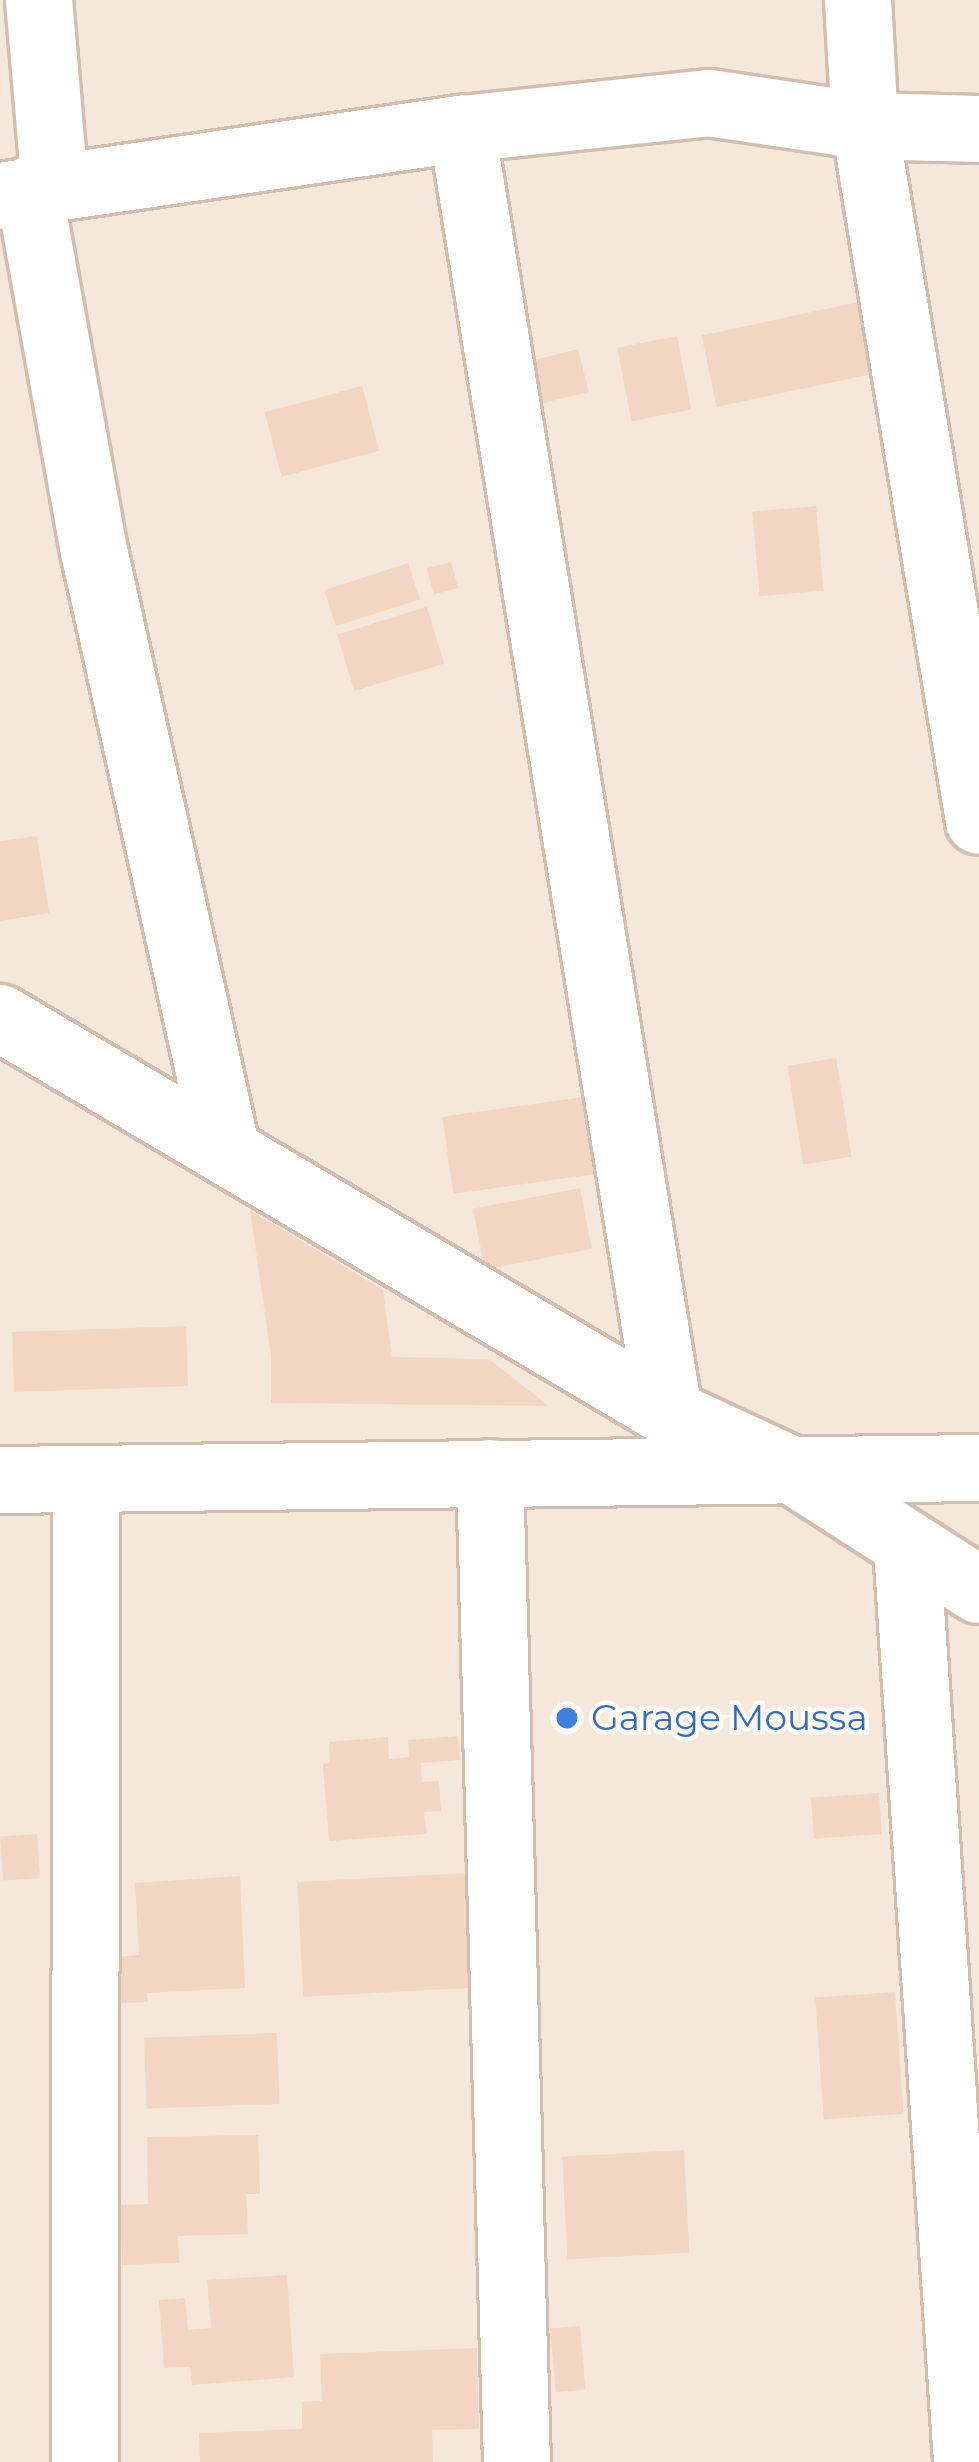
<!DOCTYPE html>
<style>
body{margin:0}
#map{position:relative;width:979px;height:2462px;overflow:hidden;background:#fdf6ec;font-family:Montserrat,sans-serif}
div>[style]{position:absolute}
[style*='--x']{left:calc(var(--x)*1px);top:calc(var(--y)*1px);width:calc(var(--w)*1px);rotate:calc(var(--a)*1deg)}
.residential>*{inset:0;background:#f5e8da;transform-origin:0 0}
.building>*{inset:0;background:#f3d5c3;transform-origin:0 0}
.roads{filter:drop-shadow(3px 0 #d1beb0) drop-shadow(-3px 0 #d1beb0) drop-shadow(0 3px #d1beb0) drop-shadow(0 -3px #d1beb0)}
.minor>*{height:66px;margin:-33px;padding:0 33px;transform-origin:33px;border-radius:33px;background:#fff}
.dots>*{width:33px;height:33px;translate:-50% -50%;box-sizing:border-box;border:6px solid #fffaf3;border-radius:50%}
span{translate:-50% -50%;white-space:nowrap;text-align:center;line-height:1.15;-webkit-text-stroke:9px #fffaf3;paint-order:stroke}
.shop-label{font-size:36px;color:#366cbe}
.left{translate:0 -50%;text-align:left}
</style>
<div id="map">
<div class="residential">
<i style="left:0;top:0;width:979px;height:2462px"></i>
</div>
<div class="building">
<i style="left:859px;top:302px;width:73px;height:161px;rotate:78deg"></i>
<i style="left:677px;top:336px;width:75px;height:61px;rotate:79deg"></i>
<i style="left:578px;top:349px;width:44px;height:74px;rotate:76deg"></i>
<i style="left:362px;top:386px;width:67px;height:101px;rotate:75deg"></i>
<i style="left:816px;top:506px;width:85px;height:64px;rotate:85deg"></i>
<i style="left:451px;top:562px;width:27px;height:25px;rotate:75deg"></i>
<i style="left:408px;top:563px;width:38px;height:88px;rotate:72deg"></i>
<i style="left:427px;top:607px;width:59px;height:94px;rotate:73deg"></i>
<i style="clip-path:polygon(37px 836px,49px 913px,0 921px,0 841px)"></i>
<i style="left:836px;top:1058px;width:100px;height:49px;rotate:81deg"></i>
<i style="left:583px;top:1097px;width:78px;height:142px;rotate:82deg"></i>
<i style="left:580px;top:1188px;width:62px;height:109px;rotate:79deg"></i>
<i style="clip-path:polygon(250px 1210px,383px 1290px,392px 1357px,489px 1359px,549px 1406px,271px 1403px,271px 1356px)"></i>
<i style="left:186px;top:1326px;width:60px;height:174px;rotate:88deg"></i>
<i style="clip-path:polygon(458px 1736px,460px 1760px,421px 1763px,422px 1782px,439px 1781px,441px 1811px,424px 1812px,427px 1834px,329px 1841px,323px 1764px,330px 1763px,329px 1742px,388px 1737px,389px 1759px,409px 1757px,408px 1740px)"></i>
<i style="left:879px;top:1793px;width:41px;height:68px;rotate:86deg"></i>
<i style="left:37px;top:1834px;width:44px;height:37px;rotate:86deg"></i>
<i style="left:467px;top:1873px;width:115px;height:170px;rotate:87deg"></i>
<i style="clip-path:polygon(240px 1876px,245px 1988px,147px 1993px,148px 2002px,119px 2003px,117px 1957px,139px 1955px,135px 1883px)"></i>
<i style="left:895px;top:1992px;width:122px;height:80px;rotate:86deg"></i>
<i style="left:277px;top:2033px;width:71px;height:133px;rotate:88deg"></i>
<i style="clip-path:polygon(258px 2135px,260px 2194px,246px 2194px,248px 2234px,178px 2236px,179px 2263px,122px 2265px,120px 2205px,148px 2204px,147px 2137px)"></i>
<i style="left:684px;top:2150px;width:103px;height:122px;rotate:87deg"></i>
<i style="clip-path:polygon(287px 2275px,294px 2377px,192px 2385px,190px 2367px,164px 2368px,159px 2300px,185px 2298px,188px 2330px,211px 2328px,207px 2280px)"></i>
<i style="left:580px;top:2326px;width:64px;height:30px;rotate:85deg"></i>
<i style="clip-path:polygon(477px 2348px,479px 2429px,432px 2430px,433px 2462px,200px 2462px,199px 2433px,302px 2429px,302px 2402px,322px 2401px,320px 2354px)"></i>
</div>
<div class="roads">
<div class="minor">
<i style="--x:39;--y:0;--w:186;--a:85.1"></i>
<i style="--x:858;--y:0;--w:126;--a:86.8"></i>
<i style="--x:865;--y:126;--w:704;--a:80.68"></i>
<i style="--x:462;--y:129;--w:1301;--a:80.84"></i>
<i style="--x:29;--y:190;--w:371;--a:79.8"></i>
<i style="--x:95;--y:555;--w:611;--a:77.53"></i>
<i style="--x:0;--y:196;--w:467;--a:-8.3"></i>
<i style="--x:462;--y:129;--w:248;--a:-6"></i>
<i style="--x:709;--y:103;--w:158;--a:8.4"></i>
<i style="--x:865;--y:126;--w:114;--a:1.5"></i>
<i style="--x:0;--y:1018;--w:777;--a:30.56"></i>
<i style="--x:669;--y:1413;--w:136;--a:24.9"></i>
<i style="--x:792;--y:1470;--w:222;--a:32.7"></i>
<i style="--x:490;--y:1473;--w:989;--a:88.44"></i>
<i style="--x:0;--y:1480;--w:979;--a:-0.7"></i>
<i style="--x:907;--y:1548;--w:916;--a:86.24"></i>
<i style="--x:85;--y:2462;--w:983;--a:-89.94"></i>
</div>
</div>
<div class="dots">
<i style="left:567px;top:1718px;background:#3f7fe0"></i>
</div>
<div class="shop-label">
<span class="left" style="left:591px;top:1718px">Garage Moussa</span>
</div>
</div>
